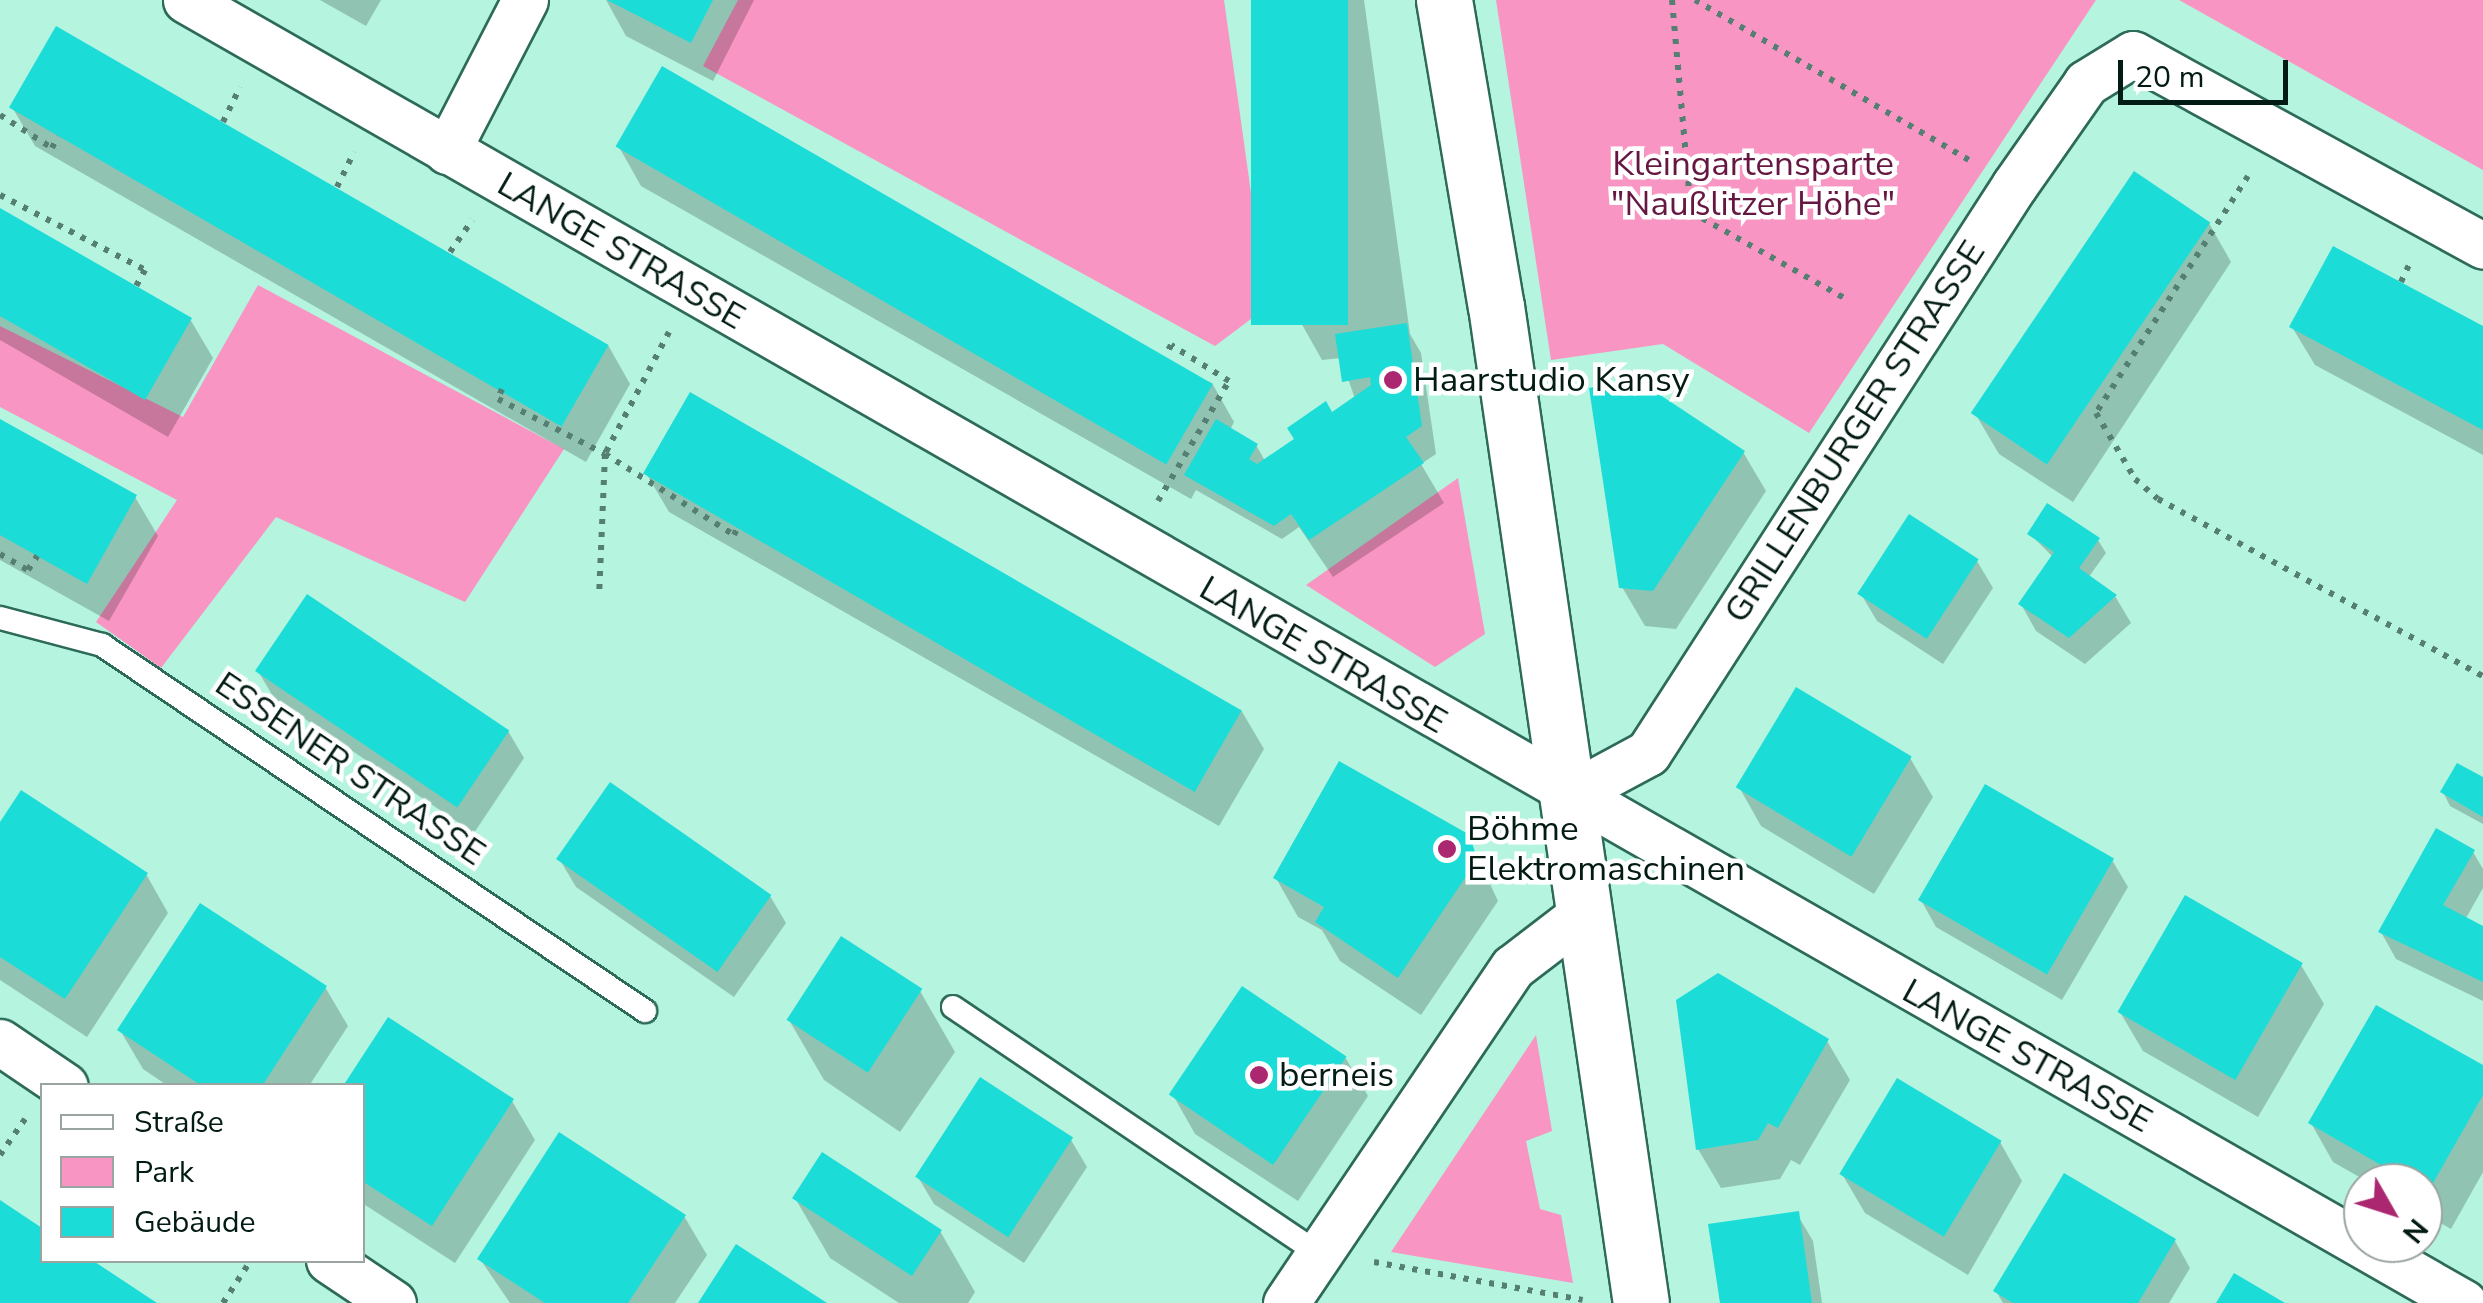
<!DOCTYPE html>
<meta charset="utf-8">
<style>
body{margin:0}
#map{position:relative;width:2483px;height:1303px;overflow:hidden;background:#b5f4df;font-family:"Nunito Sans",sans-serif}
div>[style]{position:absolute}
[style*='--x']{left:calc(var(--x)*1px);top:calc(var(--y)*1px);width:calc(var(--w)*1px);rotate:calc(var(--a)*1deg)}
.green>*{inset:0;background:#f995c2}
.shadow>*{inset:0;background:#0003}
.building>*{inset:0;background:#1cdcd8;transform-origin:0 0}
.path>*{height:6px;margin-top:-3px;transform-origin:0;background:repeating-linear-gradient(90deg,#557f72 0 5px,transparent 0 13px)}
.roads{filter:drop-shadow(2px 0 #2d6a59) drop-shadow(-2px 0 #2d6a59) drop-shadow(0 2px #2d6a59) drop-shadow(0 -2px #2d6a59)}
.service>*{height:22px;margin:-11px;padding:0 11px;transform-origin:11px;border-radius:11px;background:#fff}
.minor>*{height:45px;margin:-22.5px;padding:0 22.5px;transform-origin:22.5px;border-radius:22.5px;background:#fff}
.tertiary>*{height:55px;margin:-27.5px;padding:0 27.5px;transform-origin:27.5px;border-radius:27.5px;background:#fff}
.dots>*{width:28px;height:28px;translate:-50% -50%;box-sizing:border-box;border:5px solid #fff;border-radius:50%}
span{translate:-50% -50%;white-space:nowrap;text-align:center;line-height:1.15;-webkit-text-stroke:9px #fff;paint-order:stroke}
.park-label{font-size:35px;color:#661741}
.street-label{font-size:35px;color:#021b14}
.poi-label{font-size:35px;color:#021b14}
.left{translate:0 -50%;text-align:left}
.legend{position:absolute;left:40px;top:1083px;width:325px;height:180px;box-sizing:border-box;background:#fff;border:2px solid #9aa4a1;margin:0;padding:12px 18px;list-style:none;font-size:30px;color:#021b14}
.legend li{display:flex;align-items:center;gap:20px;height:50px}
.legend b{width:50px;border:2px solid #9aa4a1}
.north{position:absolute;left:2343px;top:1163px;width:100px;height:100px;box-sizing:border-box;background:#fff;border:2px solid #9aa4a1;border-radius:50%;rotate:129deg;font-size:28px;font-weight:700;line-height:40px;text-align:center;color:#021b14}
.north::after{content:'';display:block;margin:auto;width:35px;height:45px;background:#ab276f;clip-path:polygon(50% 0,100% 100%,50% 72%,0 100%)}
.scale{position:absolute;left:2118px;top:60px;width:170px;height:45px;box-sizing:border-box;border:5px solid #021b14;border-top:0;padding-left:12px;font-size:30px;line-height:35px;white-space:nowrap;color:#021b14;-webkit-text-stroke:8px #fff;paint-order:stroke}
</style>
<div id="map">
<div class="green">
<i style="clip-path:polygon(738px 0,1224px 0,1267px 307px,1215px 346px,703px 66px)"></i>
<i style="clip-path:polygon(1496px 0,2096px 0,1809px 433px,1663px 344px,1551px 360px)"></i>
<i style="clip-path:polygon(2179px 0,2483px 0,2483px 170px)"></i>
<i style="clip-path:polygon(258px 285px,564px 449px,465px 602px,276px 517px,161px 668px,96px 622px,177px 500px,0 407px,0 326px,183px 417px)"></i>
<i style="clip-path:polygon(1458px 478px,1485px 634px,1435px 667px,1306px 585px)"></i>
<i style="clip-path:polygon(1536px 1035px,1552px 1131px,1526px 1141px,1540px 1209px,1561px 1215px,1573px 1283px,1391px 1252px)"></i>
</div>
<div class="shadow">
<i style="clip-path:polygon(320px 0,381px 0,366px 26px)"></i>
<i style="clip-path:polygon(606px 0,754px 0,713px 81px,626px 36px)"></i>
<i style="clip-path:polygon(1255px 0,1364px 0,1410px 334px,1421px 353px,1436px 454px,1421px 464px,1444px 503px,1333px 577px,1299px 527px,1282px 539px,1196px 490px,1191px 499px,641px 186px,619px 147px,1212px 383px,1234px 422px,1230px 430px,1256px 445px,1265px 461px,1355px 399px,1341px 358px,1322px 360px,1300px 321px)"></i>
<i style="clip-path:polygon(12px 107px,608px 345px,630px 384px,586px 462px,35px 146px)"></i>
<i style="clip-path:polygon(0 211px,190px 319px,213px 358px,168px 437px,0 340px)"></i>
<i style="clip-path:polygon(2209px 223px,2231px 262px,2073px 502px,1999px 454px,1976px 415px)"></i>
<i style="clip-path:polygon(2292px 327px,2483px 329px,2483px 455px,2315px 365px)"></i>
<i style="clip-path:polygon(0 421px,135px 497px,158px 536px,109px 621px,0 560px)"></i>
<i style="clip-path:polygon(1743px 452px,1766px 491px,1676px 629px,1645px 626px,1622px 587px)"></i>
<i style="clip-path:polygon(646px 473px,1241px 710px,1264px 749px,1219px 826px,669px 512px)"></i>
<i style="clip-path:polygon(2030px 534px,2098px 540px,2106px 553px,2088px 578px,2115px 596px,2131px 623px,2085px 664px,2036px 631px,2021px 604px,2053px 557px)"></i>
<i style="clip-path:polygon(1977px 561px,1993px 588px,1943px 664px,1877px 621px,1861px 594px)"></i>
<i style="clip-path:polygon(258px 671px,508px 731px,524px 758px,474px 833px,274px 698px)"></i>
<i style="clip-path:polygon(1910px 758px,1933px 797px,1874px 894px,1761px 826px,1739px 787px)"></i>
<i style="clip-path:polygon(2483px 780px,2483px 824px,2450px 806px,2443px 792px)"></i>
<i style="clip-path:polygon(0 827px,146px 874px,168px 913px,87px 1037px,0 980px)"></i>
<i style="clip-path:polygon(1468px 837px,1498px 901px,1421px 1015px,1340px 961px,1322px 930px,1298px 917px,1276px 878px)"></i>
<i style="clip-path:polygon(2473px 852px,2483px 869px,2483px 888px,2465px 920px,2483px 929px,2483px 1001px,2396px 959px,2381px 932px)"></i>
<i style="clip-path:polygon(560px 860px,770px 896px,786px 923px,734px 997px,576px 887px)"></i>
<i style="clip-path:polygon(2112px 860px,2128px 887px,2062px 1000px,1936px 927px,1921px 900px)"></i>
<i style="clip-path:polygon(2301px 965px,2324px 1004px,2258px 1117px,2143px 1051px,2120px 1012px)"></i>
<i style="clip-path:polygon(325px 987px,348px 1026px,309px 1086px,168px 1086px,143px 1069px,120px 1030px)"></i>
<i style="clip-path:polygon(920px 991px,955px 1052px,900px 1132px,824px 1080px,789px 1020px)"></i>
<i style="clip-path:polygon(389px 1020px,512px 1101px,535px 1140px,455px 1263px,362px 1203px,362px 1086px)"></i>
<i style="clip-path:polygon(1827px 1041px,1850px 1080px,1800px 1165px,1791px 1160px,1780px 1179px,1721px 1188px,1698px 1149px)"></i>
<i style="clip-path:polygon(1345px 1057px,1368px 1096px,1298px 1201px,1195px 1134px,1173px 1095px)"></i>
<i style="clip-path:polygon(2483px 1068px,2483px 1172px,2451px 1229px,2423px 1213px,2423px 1183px,2370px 1183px,2333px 1162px,2311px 1123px)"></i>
<i style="clip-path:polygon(1071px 1140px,1087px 1167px,1024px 1263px,934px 1204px,918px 1177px)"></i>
<i style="clip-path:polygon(2000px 1142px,2022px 1181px,1968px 1275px,1865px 1213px,1842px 1174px)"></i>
<i style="clip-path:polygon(795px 1198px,940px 1231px,975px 1292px,968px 1303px,899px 1303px,830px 1258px)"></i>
<i style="clip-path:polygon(1797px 1214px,1813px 1241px,1822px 1303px,1722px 1303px)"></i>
<i style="clip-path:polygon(684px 1216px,707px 1255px,675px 1303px,510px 1303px,480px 1259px)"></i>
<i style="clip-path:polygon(2175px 1241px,2190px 1268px,2169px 1303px,2003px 1303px,1996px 1291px)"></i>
</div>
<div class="building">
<i style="clip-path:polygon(607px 0,713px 0,691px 43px)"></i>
<i style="left:1251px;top:0;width:97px;height:325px"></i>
<i style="left:56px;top:26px;width:638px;height:94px;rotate:30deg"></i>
<i style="left:662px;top:66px;width:636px;height:93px;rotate:30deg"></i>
<i style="left:2134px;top:171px;width:92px;height:292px;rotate:34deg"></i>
<i style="clip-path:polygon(0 208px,192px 318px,145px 400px,0 316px)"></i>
<i style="clip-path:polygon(2333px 246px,2483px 326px,2483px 430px,2289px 327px)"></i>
<i style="clip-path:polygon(1407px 323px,1422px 426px,1406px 437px,1424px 463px,1366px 502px,1309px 540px,1291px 514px,1274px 526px,1184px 475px,1216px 419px,1258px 444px,1249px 459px,1257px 464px,1294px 439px,1287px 428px,1326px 401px,1332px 412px,1371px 385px,1370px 377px,1342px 382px,1335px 334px)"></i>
<i style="clip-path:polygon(1636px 379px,1745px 451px,1653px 591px,1619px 588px,1589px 388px)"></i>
<i style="left:690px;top:392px;width:637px;height:94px;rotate:30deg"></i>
<i style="clip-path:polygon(0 419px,137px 495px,87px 584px,0 535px)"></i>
<i style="clip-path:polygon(2047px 503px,2100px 538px,2079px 568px,2117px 595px,2069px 638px,2018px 604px,2054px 552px,2027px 534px)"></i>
<i style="left:1909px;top:514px;width:83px;height:95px;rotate:33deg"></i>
<i style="left:307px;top:594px;width:244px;height:93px;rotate:34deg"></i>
<i style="left:1796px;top:687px;width:135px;height:117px;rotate:31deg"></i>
<i style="clip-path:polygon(1339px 761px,1470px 835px,1477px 860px,1398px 978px,1315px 922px,1324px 907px,1273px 878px)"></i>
<i style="clip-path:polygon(2457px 763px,2483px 777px,2483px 817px,2440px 792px)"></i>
<i style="left:610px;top:782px;width:197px;height:94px;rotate:35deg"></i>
<i style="left:1985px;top:784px;width:149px;height:134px;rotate:30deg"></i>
<i style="clip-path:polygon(21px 790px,148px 873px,65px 999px,0 957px,0 822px)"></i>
<i style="clip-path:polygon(2436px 828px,2475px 850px,2443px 905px,2483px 926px,2483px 982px,2378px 932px)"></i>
<i style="left:2185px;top:895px;width:136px;height:135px;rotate:30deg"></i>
<i style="clip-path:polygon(200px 903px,327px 986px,262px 1086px,202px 1086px,117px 1030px)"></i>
<i style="left:841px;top:936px;width:97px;height:100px;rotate:33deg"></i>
<i style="clip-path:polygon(1718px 973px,1829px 1039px,1778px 1128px,1768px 1123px,1758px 1140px,1696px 1150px,1676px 1000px)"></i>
<i style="left:1242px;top:986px;width:126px;height:131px;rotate:34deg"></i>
<i style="clip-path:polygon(2376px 1005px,2483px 1065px,2483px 1095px,2428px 1192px,2308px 1123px)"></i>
<i style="clip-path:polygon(388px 1017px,514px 1099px,432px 1226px,362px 1181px,362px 1086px,343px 1086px)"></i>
<i style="left:980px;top:1077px;width:111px;height:119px;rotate:33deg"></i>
<i style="left:1897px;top:1078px;width:122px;height:112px;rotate:31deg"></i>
<i style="clip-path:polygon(559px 1132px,686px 1215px,628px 1303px,545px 1303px,477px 1259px)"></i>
<i style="left:822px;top:1152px;width:143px;height:55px;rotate:33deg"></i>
<i style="clip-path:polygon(2064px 1173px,2176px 1239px,2138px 1303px,2013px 1303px,1993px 1291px)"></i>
<i style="clip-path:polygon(0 1200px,42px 1228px,42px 1260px,92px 1260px,157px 1303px,0 1303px)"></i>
<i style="clip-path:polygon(1799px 1211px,1812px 1303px,1720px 1303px,1708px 1224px)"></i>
<i style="clip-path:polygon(736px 1244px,827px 1303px,698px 1303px)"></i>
<i style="clip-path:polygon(2234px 1273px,2285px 1303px,2216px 1303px)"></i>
</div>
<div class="path">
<i style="--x:1672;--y:0;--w:213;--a:84.9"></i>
<i style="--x:1691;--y:212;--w:178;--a:29.3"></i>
<i style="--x:1695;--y:0;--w:317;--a:30.3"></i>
<i style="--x:0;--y:115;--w:62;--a:32.4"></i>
<i style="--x:52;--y:148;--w:13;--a:-63"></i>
<i style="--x:223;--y:122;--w:39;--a:-64"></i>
<i style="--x:2248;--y:176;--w:282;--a:122.7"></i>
<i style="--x:2096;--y:413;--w:77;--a:59.4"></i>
<i style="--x:2135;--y:479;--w:30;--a:41"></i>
<i style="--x:2158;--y:499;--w:370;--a:28.6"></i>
<i style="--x:337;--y:187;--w:39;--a:-64"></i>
<i style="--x:0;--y:195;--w:163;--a:27.3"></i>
<i style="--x:145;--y:270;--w:18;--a:119"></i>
<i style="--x:450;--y:252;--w:39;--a:-55"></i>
<i style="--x:2401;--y:282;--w:19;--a:-65"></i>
<i style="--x:669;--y:332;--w:138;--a:117.7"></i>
<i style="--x:605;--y:454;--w:152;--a:32.1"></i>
<i style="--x:734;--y:535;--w:9;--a:-63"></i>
<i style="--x:502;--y:389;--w:11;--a:112"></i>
<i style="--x:498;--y:399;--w:120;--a:27.2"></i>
<i style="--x:605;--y:454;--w:143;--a:92.4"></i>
<i style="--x:1158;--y:501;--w:139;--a:-59.4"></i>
<i style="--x:1229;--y:381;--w:68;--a:-148.2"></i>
<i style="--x:1171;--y:345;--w:10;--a:119"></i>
<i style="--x:0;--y:554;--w:32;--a:30"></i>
<i style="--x:28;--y:570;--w:17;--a:-57"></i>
<i style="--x:0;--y:1155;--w:44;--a:-55.2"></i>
<i style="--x:1374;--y:1262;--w:212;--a:10.3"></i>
<i style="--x:223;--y:1303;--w:51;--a:-56.9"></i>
</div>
<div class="roads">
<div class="service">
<i style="--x:0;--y:618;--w:106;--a:14.8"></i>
<i style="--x:102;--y:645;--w:655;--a:33.98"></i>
<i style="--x:953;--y:1007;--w:442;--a:34"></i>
</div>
<div class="minor">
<i style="--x:186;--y:0;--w:2624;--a:29.77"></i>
<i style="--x:447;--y:151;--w:170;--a:-62.7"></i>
<i style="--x:1568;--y:796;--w:91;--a:-28.3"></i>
<i style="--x:1648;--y:753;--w:675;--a:-57.16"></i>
<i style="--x:2014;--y:186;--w:126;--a:-55"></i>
<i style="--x:2086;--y:83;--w:55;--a:-31.7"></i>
<i style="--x:2133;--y:54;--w:399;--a:28.7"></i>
<i style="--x:0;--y:1042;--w:78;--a:34.1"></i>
<i style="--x:329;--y:1260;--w:77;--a:33.9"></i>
<i style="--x:1286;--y:1303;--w:405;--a:-56"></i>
<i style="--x:1513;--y:967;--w:91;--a:-37.4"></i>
</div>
<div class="tertiary">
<i style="--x:1444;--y:0;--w:310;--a:80.4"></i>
<i style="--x:1496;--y:306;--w:1007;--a:81.73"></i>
</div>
</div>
<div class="dots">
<i style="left:1393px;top:380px;background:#ab276f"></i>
<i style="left:1447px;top:849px;background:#ab276f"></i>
<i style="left:1259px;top:1075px;background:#ab276f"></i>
</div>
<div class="park-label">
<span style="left:1753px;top:184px">Kleingartensparte<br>"Naußlitzer Höhe"</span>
</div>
<div class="street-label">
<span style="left:621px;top:251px;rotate:30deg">LANGE STRASSE</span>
<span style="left:1855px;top:432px;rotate:-57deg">GRILLENBURGER STRASSE</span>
<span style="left:1323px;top:655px;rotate:30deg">LANGE STRASSE</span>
<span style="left:350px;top:769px;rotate:34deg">ESSENER STRASSE</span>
<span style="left:2027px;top:1056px;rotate:29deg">LANGE STRASSE</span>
</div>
<div class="poi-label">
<span class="left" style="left:1413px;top:380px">Haarstudio Kansy</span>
<span class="left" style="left:1467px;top:849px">Böhme<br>Elektromaschinen</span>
<span class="left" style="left:1279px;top:1075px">berneis</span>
</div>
<ul class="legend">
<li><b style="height:12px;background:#fff"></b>Straße</li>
<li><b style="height:28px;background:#f995c2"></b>Park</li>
<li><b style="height:28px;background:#1cdcd8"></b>Gebäude</li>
</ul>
<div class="north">N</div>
<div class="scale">20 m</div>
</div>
